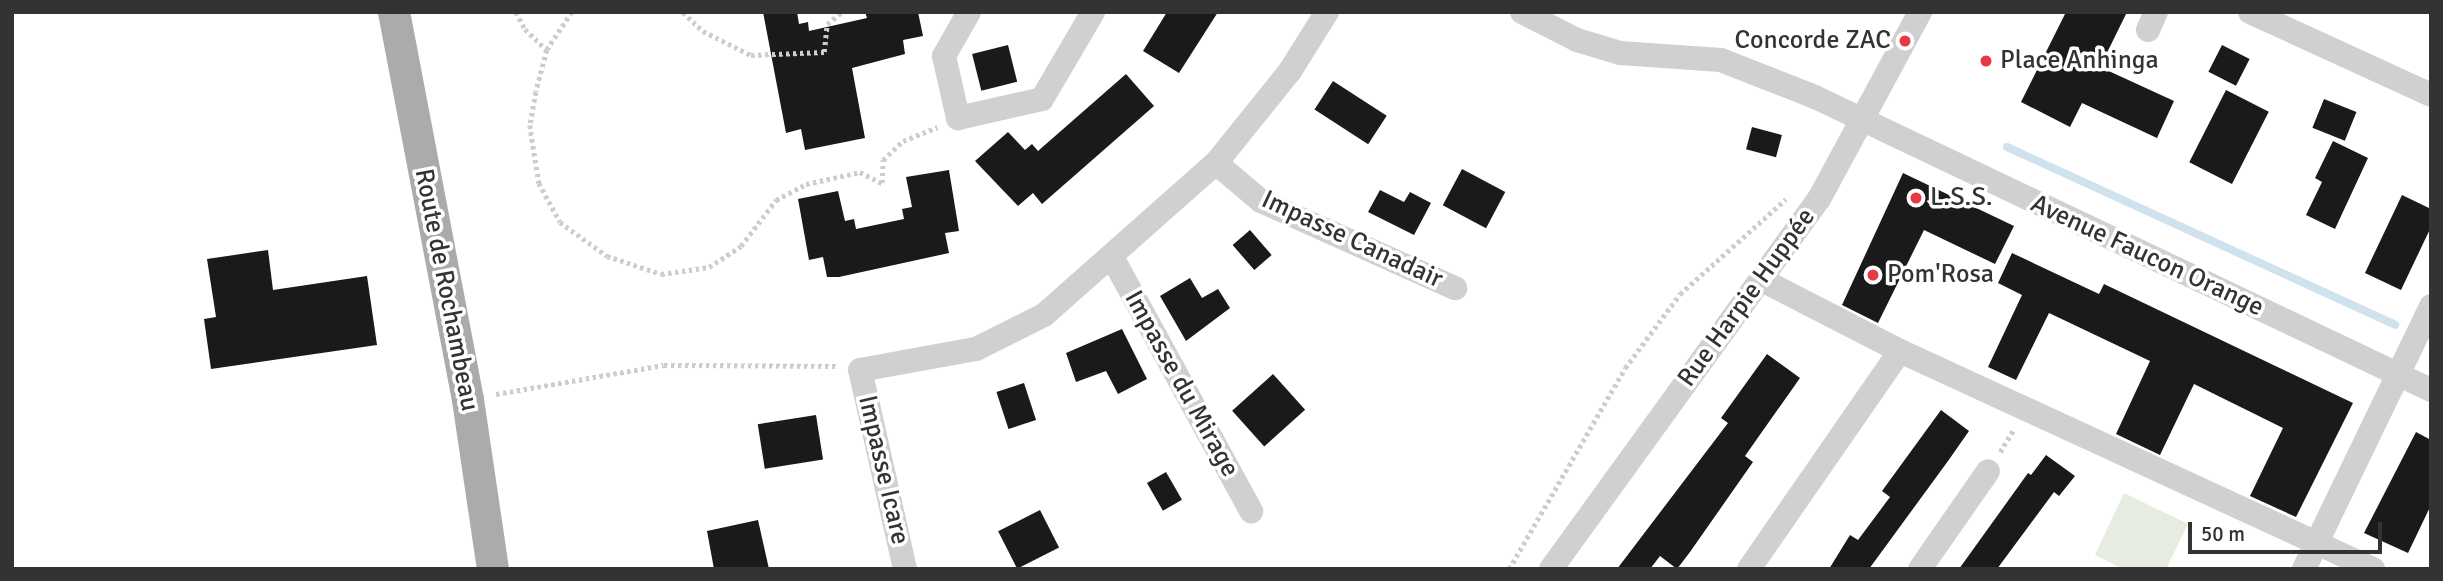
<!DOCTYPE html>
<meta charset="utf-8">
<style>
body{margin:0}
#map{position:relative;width:2443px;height:581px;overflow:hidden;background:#fff;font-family:Signika,sans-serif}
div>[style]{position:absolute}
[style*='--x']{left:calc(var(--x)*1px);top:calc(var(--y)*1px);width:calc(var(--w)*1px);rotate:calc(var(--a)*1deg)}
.green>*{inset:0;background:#e6ecdf}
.stream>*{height:8px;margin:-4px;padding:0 4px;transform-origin:4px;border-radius:4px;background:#cfe2ee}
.building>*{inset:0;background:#1a1a1a;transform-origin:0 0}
.path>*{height:4.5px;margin-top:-2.25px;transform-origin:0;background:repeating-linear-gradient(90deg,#cdcdcd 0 3.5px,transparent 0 7px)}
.minor>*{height:24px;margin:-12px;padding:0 12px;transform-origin:12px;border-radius:12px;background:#d0d0d0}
.major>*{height:32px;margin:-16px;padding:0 16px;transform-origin:16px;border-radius:16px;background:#ababab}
.dots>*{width:19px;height:19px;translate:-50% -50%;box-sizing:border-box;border:4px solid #fff;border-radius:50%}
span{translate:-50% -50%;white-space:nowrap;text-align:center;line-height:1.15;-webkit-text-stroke:7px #fff;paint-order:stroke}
.poi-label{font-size:26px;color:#333}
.right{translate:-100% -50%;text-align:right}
.left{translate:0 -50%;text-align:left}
.street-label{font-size:26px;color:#333}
.frame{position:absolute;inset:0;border:14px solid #333;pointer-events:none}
.scale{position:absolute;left:2188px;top:522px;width:194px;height:32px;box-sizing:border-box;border:4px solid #333;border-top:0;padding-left:9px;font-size:21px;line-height:24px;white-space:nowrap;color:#333;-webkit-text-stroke:5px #fff;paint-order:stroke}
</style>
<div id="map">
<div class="green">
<i style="clip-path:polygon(2124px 493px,2188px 524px,2166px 569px,2123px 569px,2095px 555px)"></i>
</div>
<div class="stream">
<i style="--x:2007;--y:147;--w:427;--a:24.6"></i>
</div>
<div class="building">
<i style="clip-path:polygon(763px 12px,797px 12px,799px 24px,808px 22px,809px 31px,867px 18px,865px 12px,918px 12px,923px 36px,903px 40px,905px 54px,852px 68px,865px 138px,805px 150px,801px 129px,786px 133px)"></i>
<i style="clip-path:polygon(1167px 12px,1218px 12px,1179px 73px,1143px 51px)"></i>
<i style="clip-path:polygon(2066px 12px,2127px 12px,2100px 67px,2174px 101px,2157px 138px,2082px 103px,2070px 127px,2021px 102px)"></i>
<i style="left:1008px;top:45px;width:38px;height:37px;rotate:76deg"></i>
<i style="left:2222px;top:45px;width:31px;height:30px;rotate:27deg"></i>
<i style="clip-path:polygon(1126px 74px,1154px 106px,1042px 204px,1033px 193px,1018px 206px,975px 161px,1008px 132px,1025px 150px,1032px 144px,1038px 151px)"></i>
<i style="left:1333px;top:81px;width:64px;height:34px;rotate:33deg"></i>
<i style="left:2226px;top:90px;width:48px;height:81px;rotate:27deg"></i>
<i style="left:2324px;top:99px;width:35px;height:31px;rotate:22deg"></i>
<i style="left:1752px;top:127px;width:31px;height:23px;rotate:15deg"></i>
<i style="clip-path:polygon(2333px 141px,2368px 158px,2335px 229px,2306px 215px,2322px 182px,2315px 178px)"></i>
<i style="left:1462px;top:169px;width:49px;height:41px;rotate:28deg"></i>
<i style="clip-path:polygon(949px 170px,959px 231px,945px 233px,949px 253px,839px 277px,827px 277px,823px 257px,809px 260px,798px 199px,838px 191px,845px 221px,854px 219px,856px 229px,904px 219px,902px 209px,912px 207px,906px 177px)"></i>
<i style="clip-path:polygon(1903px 173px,2014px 226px,1995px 264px,1924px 230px,1878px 323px,1842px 305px)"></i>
<i style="clip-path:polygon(1380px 190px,1404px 202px,1410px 192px,1431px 203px,1414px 235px,1368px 212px)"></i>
<i style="clip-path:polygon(2402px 195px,2431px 209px,2431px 227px,2401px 290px,2365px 273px)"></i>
<i style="left:1250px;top:230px;width:33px;height:23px;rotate:49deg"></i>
<i style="clip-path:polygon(268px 250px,273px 290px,367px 276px,377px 345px,211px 369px,204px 319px,216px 317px,207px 259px)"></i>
<i style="clip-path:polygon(2012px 253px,2099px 294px,2104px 284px,2353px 403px,2296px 517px,2250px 496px,2283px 428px,2194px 384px,2160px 455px,2116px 434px,2150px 361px,2049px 313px,2016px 380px,1988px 367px,2022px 295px,1998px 283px)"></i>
<i style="clip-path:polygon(1190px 278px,1202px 298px,1218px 289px,1230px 308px,1186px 341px,1160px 296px)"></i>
<i style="clip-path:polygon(1122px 329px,1147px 379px,1118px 394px,1106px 371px,1076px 382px,1066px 353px)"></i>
<i style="clip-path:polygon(1767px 354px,1800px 378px,1745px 456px,1753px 462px,1690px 552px,1677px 569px,1660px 556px,1650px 569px,1617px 569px,1728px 423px,1721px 418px)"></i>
<i style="left:1273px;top:374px;width:48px;height:55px;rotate:48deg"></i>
<i style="left:1024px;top:383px;width:39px;height:29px;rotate:72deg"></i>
<i style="clip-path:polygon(1941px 410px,1969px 431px,1948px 461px,1869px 569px,1829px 569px,1850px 535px,1858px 540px,1890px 497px,1882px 491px)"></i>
<i style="left:816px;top:415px;width:45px;height:59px;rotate:81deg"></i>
<i style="clip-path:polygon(2416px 432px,2431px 440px,2431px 505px,2408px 553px,2364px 533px)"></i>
<i style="clip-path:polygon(2046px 455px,2075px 476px,2059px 496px,2054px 492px,1997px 569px,1959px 569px,2028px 473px,2031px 475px)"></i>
<i style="left:1166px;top:472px;width:32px;height:22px;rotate:60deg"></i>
<i style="left:1040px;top:510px;width:42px;height:47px;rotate:63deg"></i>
<i style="clip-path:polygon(758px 520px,769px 569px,714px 569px,707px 531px)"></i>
</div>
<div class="path">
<i style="--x:516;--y:12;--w:19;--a:62"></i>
<i style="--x:525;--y:29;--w:30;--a:44"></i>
<i style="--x:572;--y:12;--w:45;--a:123.3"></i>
<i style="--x:547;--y:50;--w:43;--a:104.7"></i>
<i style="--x:536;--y:92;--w:34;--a:100"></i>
<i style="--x:530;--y:125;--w:59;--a:81.2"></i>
<i style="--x:539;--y:183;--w:44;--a:61.7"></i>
<i style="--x:560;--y:222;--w:58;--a:35.9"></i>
<i style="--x:607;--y:256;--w:57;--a:18.4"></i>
<i style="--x:661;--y:274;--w:49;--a:-8.3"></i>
<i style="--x:709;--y:267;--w:38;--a:-33"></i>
<i style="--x:741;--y:246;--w:58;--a:-52.7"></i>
<i style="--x:776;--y:200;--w:34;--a:-28"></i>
<i style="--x:806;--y:184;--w:55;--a:-12.5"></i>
<i style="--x:860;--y:172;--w:25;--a:27"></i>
<i style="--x:882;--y:183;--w:23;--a:-88"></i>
<i style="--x:883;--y:160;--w:28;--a:-44"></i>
<i style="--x:903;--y:141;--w:37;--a:-22"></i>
<i style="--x:683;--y:12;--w:28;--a:44"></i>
<i style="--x:703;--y:31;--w:54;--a:26.6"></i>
<i style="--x:751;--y:55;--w:73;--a:-2.4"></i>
<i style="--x:824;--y:52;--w:28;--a:-84"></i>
<i style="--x:827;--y:24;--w:19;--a:-39"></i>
<i style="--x:496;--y:394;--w:170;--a:-9.8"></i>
<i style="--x:664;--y:365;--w:174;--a:0.3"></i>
<i style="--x:2000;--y:452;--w:26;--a:-59"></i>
<i style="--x:1509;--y:569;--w:232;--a:-60"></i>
<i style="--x:1625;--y:368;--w:92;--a:-53.4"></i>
<i style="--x:1680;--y:294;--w:142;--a:-41.9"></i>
</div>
<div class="minor">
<i style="--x:969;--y:12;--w:51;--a:119.6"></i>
<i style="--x:944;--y:56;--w:64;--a:77.3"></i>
<i style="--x:958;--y:118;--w:86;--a:-12.7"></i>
<i style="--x:1042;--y:99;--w:101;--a:-59.6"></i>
<i style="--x:1522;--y:12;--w:62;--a:27"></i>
<i style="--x:1577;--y:40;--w:45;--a:16.8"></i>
<i style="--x:1620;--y:53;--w:101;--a:4"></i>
<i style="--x:1721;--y:60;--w:101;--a:21.5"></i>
<i style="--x:1815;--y:97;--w:682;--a:25.44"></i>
<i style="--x:2250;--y:12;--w:199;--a:24.6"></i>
<i style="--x:2148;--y:30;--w:20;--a:-66"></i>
<i style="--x:1216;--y:163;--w:59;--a:40.2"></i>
<i style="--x:1261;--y:201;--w:213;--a:24.2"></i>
<i style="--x:1112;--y:257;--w:290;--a:61.3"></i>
<i style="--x:1762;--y:280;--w:155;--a:27.2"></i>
<i style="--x:1900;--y:351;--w:521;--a:24.74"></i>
<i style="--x:905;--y:569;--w:204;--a:-102.7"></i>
<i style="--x:860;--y:370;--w:118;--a:-10.3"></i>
<i style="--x:976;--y:349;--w:76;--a:-26.6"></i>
<i style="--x:1044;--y:315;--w:230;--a:-41.5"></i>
<i style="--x:1216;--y:163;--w:118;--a:-51.2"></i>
<i style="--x:1290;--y:71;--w:70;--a:-57.9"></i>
<i style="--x:1551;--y:569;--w:457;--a:-54.1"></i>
<i style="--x:1819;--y:199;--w:213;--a:-61.6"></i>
<i style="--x:1749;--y:569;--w:265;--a:-55.3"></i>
<i style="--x:1920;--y:569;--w:119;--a:-55.2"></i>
<i style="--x:2304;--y:569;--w:292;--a:-64.2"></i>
</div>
<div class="major">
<i style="--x:394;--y:12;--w:395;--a:79.2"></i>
<i style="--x:468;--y:400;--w:171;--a:81.6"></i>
</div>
<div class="dots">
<i style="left:1905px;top:41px;background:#e63946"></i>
<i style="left:1986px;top:61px;background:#e63946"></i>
<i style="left:1916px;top:198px;background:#e63946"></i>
<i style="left:1873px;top:275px;background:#e63946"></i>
</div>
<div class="poi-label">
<span class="right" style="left:1891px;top:41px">Concorde ZAC</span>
<span class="left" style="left:2000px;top:61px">Place Anhinga</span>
<span class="left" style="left:1930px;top:198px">L.S.S.</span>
<span class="left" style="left:1887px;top:275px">Pom'Rosa</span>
</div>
<div class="street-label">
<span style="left:1352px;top:240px;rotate:25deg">Impasse Canadair</span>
<span style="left:2147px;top:256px;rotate:25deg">Avenue Faucon Orange</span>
<span style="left:446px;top:290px;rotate:79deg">Route de Rochambeau</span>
<span style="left:1747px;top:298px;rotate:-54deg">Rue Harpie Huppée</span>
<span style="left:1181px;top:384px;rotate:61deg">Impasse du Mirage</span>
<span style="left:883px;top:470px;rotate:77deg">Impasse Icare</span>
</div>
<div class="frame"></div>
<div class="scale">50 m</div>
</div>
